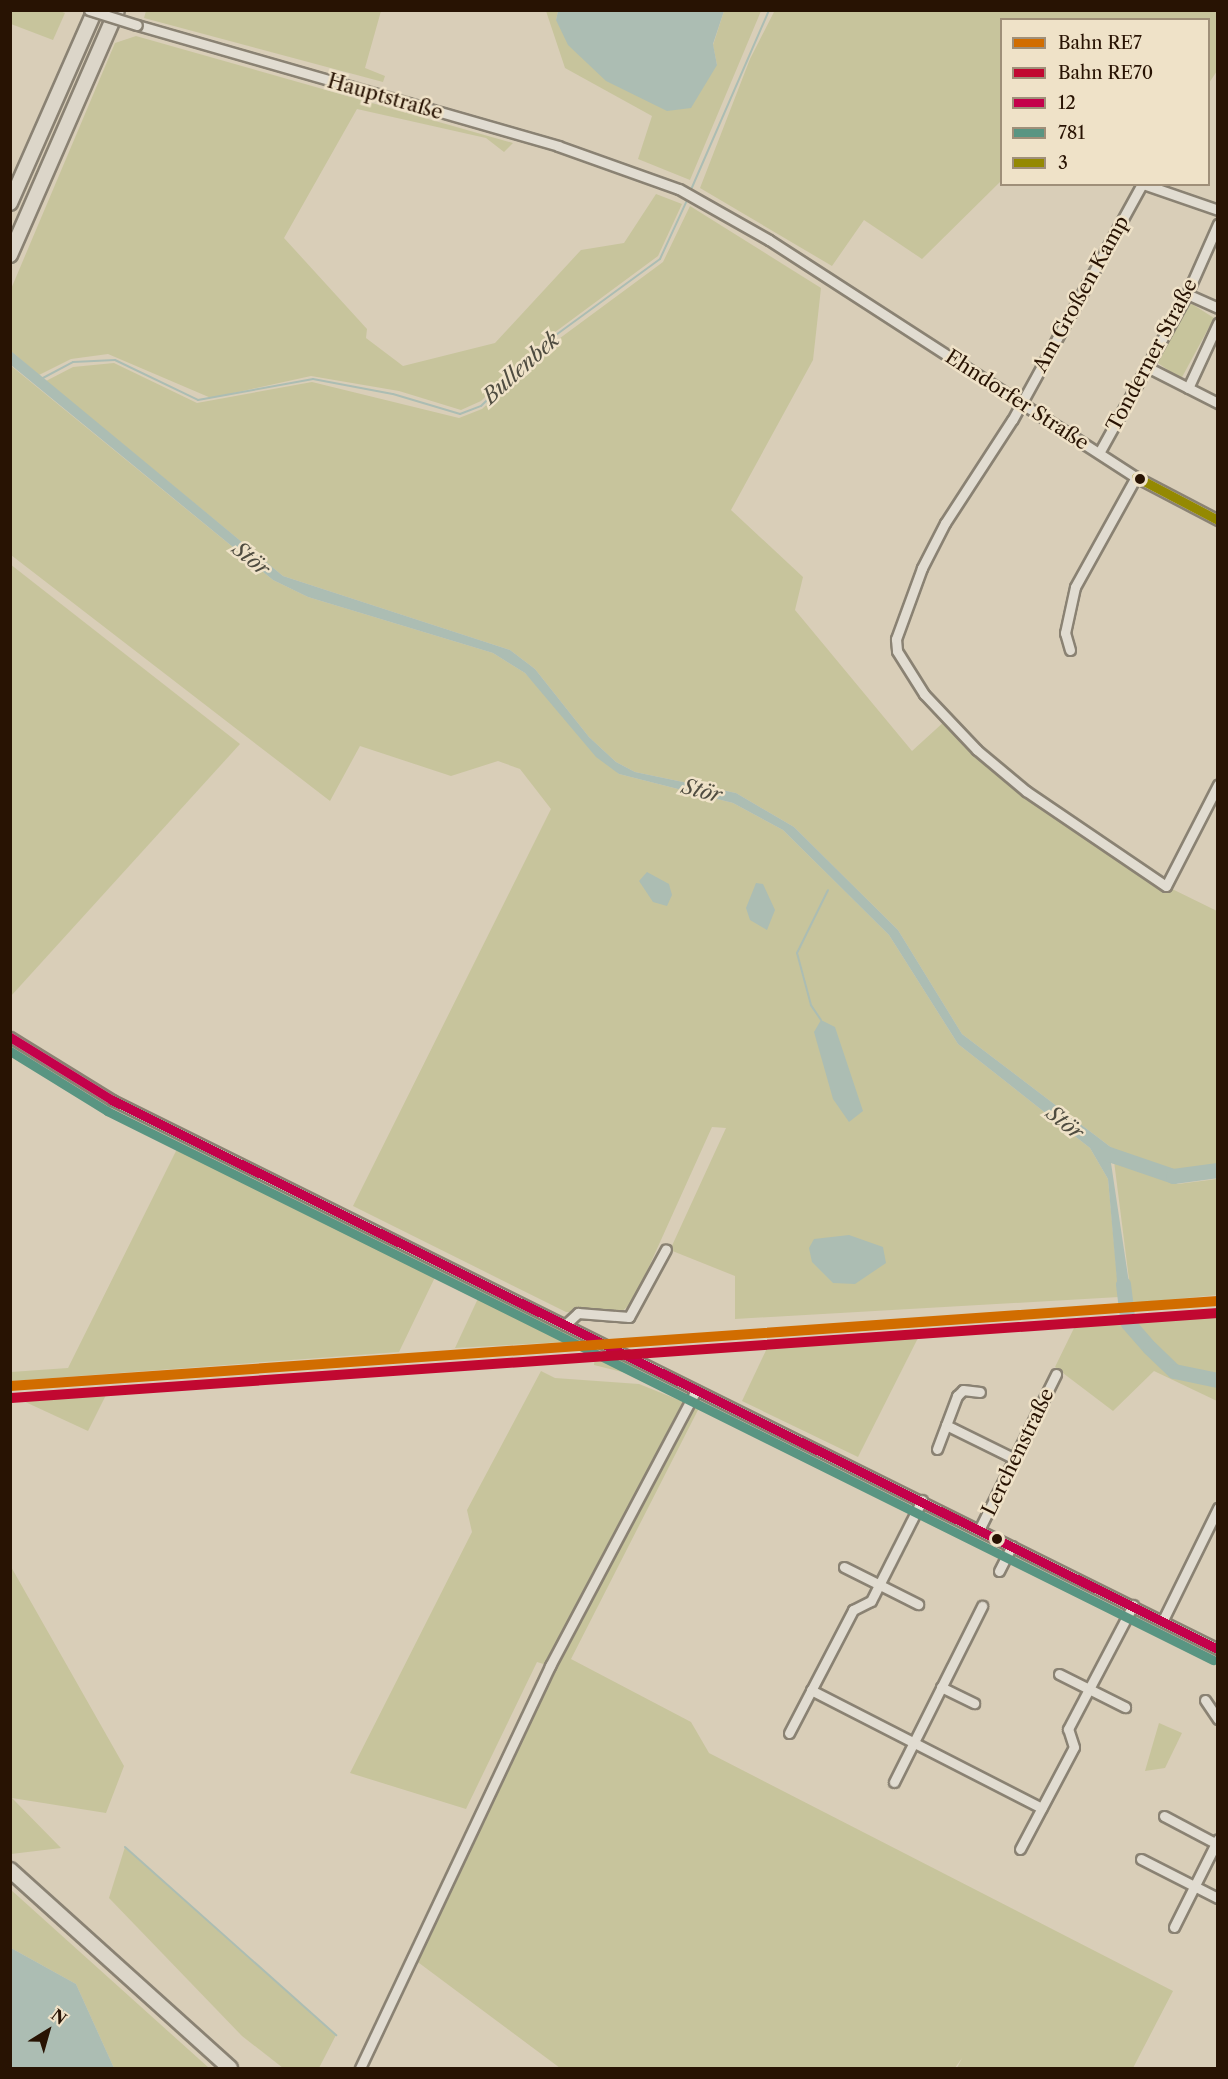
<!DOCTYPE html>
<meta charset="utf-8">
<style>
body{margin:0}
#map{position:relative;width:1228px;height:2079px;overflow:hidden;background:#d9ceb8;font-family:"Libre Caslon Text",serif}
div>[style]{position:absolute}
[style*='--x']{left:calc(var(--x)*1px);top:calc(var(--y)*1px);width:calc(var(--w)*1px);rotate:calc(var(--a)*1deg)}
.green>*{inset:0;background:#c7c49c}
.water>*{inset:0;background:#acbdb3}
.stream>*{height:2px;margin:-1px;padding:0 1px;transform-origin:1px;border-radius:1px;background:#acbdb3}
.river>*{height:15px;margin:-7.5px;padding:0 7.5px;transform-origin:7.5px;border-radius:7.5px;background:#acbdb3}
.roads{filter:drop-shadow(2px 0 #8a8273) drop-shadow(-2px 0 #8a8273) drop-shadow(0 2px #8a8273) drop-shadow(0 -2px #8a8273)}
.minor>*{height:9px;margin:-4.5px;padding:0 4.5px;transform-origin:4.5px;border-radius:4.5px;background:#e1dcd1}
.highway>*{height:14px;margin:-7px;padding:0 7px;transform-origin:7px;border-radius:7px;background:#dcd6c9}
.bridges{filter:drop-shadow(2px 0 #8a8273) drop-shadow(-2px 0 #8a8273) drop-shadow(0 2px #8a8273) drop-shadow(0 -2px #8a8273)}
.minor-bridge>*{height:9px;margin:-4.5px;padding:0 4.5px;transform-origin:4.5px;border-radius:4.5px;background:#e1dcd1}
.bus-1>*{height:9px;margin:-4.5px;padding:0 4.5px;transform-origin:4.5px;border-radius:4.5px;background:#c4014b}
.bus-2>*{height:9px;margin:-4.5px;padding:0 4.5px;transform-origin:4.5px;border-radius:4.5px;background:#599582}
.bus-3>*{height:9px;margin:-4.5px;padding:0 4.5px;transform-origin:4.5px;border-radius:4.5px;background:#948902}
.rail-1>*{height:10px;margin:-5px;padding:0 5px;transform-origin:5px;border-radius:5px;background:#d16d00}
.rail-2>*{height:10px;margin:-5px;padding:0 5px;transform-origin:5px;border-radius:5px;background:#c10831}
.dots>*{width:16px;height:16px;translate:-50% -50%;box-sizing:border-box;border:3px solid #efe2c8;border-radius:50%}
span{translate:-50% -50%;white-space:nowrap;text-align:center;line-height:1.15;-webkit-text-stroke:5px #efe2c8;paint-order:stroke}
.street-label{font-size:20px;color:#281303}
.water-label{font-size:21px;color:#4f4c40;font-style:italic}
.frame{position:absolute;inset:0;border:12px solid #281303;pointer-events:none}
.legend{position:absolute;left:1000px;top:18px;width:210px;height:168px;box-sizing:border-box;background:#efe2c8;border:2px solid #9f8f79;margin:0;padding:8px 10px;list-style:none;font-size:18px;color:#281303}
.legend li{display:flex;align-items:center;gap:12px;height:30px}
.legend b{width:30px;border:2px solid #9f8f79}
.north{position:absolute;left:18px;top:2001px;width:60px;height:60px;-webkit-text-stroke:4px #efe2c8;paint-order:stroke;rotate:37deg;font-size:16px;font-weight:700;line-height:24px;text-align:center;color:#281303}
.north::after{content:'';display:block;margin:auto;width:21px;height:27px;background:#281303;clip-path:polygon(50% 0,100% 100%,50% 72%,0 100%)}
</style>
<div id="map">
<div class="green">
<i style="clip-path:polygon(775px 10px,1217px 11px,1217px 71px,1209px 83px,1208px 20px,1002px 20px,1001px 181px,922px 259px,864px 220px,832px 266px,700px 188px,750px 59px)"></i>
<i style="clip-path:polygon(10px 11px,57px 10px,65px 13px,53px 40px,11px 24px)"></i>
<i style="clip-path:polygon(146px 11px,381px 11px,365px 68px,385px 76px,383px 82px,144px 18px)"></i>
<i style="clip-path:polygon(546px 11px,558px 11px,556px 20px,717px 65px,713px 45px,724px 11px,761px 11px,690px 180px,638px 159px,652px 116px,565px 68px)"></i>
<i style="clip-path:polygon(136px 36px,513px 143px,504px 152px,486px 138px,357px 109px,284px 238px,367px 329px,366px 338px,403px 366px,495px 343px,581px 250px,624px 243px,656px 194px,682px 204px,658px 256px,547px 338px,481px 401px,461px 410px,399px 391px,311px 376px,211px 398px,108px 354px,71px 359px,39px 375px,11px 351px,11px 289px,115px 43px)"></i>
<i style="clip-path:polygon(690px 206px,821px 288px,813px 360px,731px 510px,803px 577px,795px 610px,912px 751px,946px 720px,977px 750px,1166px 886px,1217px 911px,1217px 1170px,1155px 1170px,1125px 1158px,962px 1034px,898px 930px,794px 827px,736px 793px,635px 772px,616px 762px,589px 737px,535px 669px,510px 650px,283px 576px,46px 381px,73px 367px,114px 363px,197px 403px,312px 382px,459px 418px,482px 409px,552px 344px,663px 262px)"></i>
<i style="clip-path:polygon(1192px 304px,1214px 318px,1181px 379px,1155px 361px,1186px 305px)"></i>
<i style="clip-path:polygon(10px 365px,273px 580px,308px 597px,493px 653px,525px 673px,619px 774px,733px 803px,783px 830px,889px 935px,958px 1044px,1090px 1148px,1108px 1179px,1119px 1297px,735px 1319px,735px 1276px,670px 1250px,726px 1128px,712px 1127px,633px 1302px,620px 1313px,566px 1312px,353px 1206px,551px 809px,520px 769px,498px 761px,451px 776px,360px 746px,330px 801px,11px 555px)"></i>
<i style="clip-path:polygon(10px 564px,240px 744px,11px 996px,10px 996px)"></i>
<i style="clip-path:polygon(180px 1143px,438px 1271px,399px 1352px,11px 1381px,11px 1372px,68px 1368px)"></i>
<i style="clip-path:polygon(1114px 1161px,1178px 1184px,1217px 1179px,1217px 1295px,1132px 1303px)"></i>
<i style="clip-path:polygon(481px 1292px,583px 1341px,455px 1348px)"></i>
<i style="clip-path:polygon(1217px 1311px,1217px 1401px,1154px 1371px,1113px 1411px,1055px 1367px,1075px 1326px)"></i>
<i style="clip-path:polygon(919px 1336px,858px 1457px,742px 1401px,769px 1344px)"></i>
<i style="clip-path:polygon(609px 1354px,641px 1368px,630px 1374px,594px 1365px,595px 1355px)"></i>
<i style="clip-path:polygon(541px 1371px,555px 1378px,639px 1384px,699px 1408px,571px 1659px,691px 1722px,709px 1753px,1173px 1991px,1133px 2068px,957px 2068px,962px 2058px,955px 2068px,560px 2068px,411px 1957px,550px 1666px,537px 1662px,466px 1809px,350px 1773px,472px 1532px,467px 1510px)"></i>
<i style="clip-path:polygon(108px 1391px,88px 1431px,21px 1400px)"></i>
<i style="clip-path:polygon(10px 1565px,124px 1766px,106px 1813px,12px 1798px,61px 1848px,11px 1854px)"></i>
<i style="clip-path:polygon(1159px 1723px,1182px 1733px,1165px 1768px,1145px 1771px)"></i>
<i style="clip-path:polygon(125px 1847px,336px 2035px,319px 2068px,283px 2068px,242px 2036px,109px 1898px)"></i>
<i style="clip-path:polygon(10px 1889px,209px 2068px,114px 2068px,76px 1984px,11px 1948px)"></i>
</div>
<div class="water">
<i style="clip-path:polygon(558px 11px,724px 11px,713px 44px,717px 65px,691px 108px,667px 111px,606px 81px,568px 45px,556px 20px)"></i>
<i style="clip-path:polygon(11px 351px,283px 576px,510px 650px,535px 669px,589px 737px,616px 762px,635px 772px,736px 793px,794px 827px,898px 930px,962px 1034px,1125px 1158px,1123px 1166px,1111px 1163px,1132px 1303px,1119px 1304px,1108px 1179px,1090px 1148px,958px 1044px,889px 935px,783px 830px,733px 803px,619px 774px,596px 757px,525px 673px,493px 653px,308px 597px,273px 580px,11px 365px)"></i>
<i style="clip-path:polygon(647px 872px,669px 884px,672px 895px,667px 906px,653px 902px,639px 881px)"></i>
<i style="clip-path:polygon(756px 883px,763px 884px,775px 910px,767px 930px,750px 920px,746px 908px)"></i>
<i style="clip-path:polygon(821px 1020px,835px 1027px,863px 1111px,849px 1122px,833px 1099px,814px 1032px)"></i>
<i style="clip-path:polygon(849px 1235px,883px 1247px,886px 1263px,855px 1284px,833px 1283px,812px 1262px,809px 1248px,814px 1239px)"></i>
<i style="clip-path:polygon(11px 1948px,76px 1984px,114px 2068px,11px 2068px)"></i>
</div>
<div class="stream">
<i style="--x:690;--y:192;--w:198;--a:-66.5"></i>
<i style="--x:41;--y:379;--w:36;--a:-28"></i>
<i style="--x:73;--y:362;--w:42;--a:-2.7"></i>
<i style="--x:115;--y:360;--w:92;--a:25.7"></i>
<i style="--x:198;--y:400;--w:117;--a:-10.3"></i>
<i style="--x:313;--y:379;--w:81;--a:10.6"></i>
<i style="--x:393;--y:394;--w:70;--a:16.6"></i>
<i style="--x:460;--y:414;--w:22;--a:-21"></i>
<i style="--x:481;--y:406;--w:95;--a:-44.1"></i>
<i style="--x:549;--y:340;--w:137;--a:-36.1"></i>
<i style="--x:660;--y:259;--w:67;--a:-65.3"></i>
<i style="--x:821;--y:1020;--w:18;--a:-124"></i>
<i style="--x:811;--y:1005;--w:54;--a:-105.1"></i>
<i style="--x:797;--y:953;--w:70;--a:-63.8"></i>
<i style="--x:125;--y:1847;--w:283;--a:41.7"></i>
</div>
<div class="river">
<i style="--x:1106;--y:1153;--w:71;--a:18.9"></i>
<i style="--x:1173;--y:1176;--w:45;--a:-7.6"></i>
<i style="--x:1123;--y:1284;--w:39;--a:83"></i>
<i style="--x:1128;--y:1323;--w:33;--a:49"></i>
<i style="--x:1150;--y:1348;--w:33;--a:44"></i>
<i style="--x:1174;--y:1371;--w:45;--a:11.6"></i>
</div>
<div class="roads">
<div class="minor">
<i style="--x:137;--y:25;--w:438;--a:16"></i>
<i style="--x:558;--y:146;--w:128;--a:19.6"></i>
<i style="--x:679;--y:189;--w:103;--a:29.5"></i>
<i style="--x:769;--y:240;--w:437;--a:32.9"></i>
<i style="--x:1136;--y:477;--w:93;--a:27.7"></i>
<i style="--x:1142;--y:184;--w:269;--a:118.8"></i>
<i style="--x:1012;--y:420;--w:123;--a:123"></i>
<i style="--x:945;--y:523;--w:51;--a:117.1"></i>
<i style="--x:922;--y:568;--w:76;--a:110.1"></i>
<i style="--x:896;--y:639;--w:12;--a:85"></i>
<i style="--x:897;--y:651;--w:51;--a:57.9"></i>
<i style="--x:924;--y:694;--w:77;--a:46.6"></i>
<i style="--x:977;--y:750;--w:64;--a:39.9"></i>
<i style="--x:1026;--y:791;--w:169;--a:34.2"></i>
<i style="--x:1166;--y:886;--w:114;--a:-62.8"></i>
<i style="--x:1143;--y:184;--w:79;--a:19.1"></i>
<i style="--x:1187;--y:294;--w:34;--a:24"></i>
<i style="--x:1147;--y:367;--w:80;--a:26.9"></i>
<i style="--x:1188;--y:388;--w:72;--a:-65.2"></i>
<i style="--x:1099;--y:453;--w:182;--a:-61"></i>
<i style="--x:1187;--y:294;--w:77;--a:-66.1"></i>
<i style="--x:1070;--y:650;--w:18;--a:-106"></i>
<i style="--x:1065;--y:633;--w:47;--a:-77.7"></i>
<i style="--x:1075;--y:587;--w:126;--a:-61"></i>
<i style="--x:10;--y:1037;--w:120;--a:31.7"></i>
<i style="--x:112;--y:1100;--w:1235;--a:26.4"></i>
<i style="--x:565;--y:1325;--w:18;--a:-43"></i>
<i style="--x:578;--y:1313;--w:51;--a:4.5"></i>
<i style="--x:629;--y:1317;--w:77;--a:-61.4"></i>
<i style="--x:946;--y:1425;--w:77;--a:26.2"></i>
<i style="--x:937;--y:1449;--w:57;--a:-69.3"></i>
<i style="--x:957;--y:1396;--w:8;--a:-45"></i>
<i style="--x:963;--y:1390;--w:17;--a:7"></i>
<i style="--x:979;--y:1530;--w:174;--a:-63.7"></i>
<i style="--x:844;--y:1567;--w:83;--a:26.6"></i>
<i style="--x:999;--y:1571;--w:28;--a:-63"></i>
<i style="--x:1163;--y:1620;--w:125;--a:-63.8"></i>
<i style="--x:1059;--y:1674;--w:74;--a:26.6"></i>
<i style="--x:941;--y:1687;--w:37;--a:26"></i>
<i style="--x:811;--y:1690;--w:259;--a:27.1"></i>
<i style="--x:1205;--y:1700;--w:23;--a:56"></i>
<i style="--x:789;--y:1733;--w:139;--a:-62.5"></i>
<i style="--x:853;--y:1610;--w:20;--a:-27"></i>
<i style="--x:871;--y:1601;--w:113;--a:-63.2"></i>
<i style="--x:894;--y:1782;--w:197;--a:-63.4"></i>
<i style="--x:1164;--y:1816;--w:58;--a:27.9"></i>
<i style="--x:1020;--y:1849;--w:115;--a:-62.1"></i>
<i style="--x:1074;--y:1747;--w:19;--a:-108"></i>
<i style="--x:1068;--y:1729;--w:140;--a:-62.3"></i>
<i style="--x:1141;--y:1859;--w:86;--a:26.9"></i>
<i style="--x:1174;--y:1927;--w:98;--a:-63.4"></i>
<i style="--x:360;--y:2068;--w:445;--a:-64.7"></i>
<i style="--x:550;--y:1666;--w:312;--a:-62.1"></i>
</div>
<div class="highway">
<i style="--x:10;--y:203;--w:211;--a:-66.2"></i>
<i style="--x:10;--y:255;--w:267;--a:-66.4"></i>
<i style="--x:10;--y:1870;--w:296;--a:42"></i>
</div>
</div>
<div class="bridges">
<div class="minor-bridge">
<i style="--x:89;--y:10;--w:50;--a:17.4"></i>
</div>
</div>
<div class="bus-1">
<i style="--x:10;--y:1037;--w:120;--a:31.7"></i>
<i style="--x:112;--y:1100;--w:1235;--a:26.4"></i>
</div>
<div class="bus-2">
<i style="--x:10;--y:1051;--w:114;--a:31.7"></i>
<i style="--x:107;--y:1111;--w:1235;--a:26.4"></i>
</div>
<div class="bus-3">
<i style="--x:1136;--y:477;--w:93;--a:27.7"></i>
</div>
<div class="rail-1">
<i style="--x:10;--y:1386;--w:1211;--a:-4.02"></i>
</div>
<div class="rail-2">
<i style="--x:11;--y:1398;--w:1210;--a:-4.03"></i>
</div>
<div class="dots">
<i style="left:1140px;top:479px;background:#281303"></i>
<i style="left:997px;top:1539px;background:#281303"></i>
</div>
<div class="street-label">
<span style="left:385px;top:97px;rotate:16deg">Hauptstraße</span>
<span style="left:1081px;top:294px;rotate:-61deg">Am Großen Kamp</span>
<span style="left:1152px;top:355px;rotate:-62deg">Tonderner Straße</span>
<span style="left:1017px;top:400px;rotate:33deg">Ehndorfer Straße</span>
<span style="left:1018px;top:1452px;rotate:-64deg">Lerchenstraße</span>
</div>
<div class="water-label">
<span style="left:521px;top:368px;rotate:-42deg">Bullenbek</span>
<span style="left:251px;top:559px;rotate:39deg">Stör</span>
<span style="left:702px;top:791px;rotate:14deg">Stör</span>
<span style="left:1065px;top:1123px;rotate:38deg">Stör</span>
</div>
<div class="frame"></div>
<ul class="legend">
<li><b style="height:8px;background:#d16d00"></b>Bahn RE7</li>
<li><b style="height:8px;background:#c10831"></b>Bahn RE70</li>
<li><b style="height:8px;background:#c4014b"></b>12</li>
<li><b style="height:8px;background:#599582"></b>781</li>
<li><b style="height:8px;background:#948902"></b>3</li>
</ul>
<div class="north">N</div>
</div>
